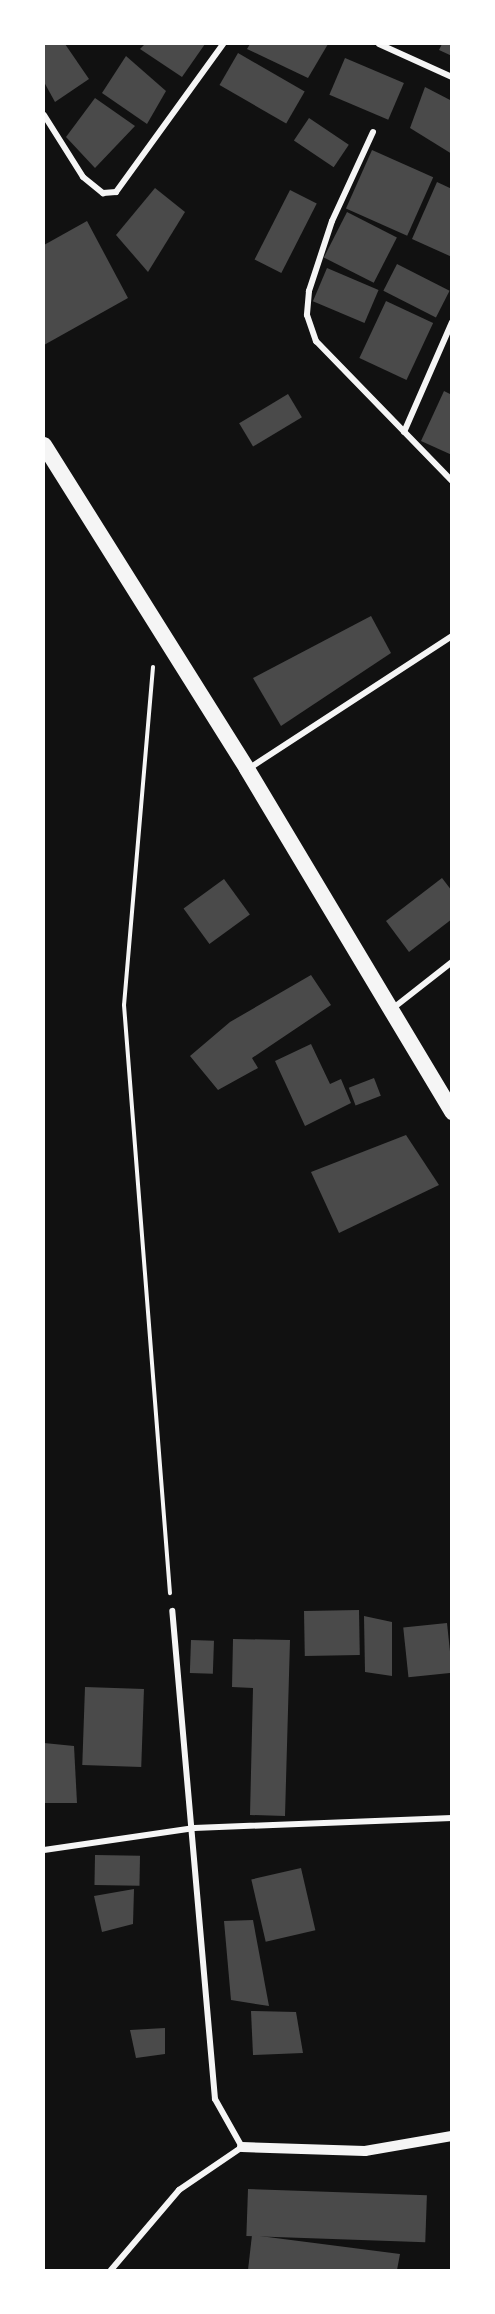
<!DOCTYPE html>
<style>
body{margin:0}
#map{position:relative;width:495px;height:2314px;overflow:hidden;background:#111;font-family:"Public Sans",sans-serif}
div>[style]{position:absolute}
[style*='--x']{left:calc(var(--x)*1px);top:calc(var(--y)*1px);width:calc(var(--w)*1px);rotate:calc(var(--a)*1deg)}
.building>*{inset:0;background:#4a4a4a;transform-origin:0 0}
.path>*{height:4px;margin:-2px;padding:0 2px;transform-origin:2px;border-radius:2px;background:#f5f5f5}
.minor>*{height:6px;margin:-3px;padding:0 3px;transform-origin:3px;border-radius:3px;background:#f5f5f5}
.tertiary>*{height:10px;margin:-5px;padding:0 5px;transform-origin:5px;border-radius:5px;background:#f5f5f5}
.trunk>*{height:16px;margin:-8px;padding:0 8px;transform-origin:8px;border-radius:8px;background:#f5f5f5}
span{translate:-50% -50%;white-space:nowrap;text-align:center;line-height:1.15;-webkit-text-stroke:5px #fff;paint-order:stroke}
.frame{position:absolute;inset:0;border:45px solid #fff;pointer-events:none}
</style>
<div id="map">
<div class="building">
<i style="clip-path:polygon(44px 44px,65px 44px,89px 79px,55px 102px,44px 82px)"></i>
<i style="clip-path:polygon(145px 44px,205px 44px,182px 77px,140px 49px)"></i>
<i style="clip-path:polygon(250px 44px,328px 44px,308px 78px,247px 49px)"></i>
<i style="clip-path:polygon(442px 44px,452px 44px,452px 56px,439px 50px)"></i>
<i style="left:238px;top:53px;width:77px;height:37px;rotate:30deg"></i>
<i style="clip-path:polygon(126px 56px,166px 91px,147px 124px,102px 93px)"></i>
<i style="left:345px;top:58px;width:64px;height:40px;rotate:23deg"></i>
<i style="clip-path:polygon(425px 87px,452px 101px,452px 154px,410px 128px)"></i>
<i style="clip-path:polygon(95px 98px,135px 126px,95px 168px,66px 137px)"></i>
<i style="left:309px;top:118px;width:48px;height:27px;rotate:34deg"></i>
<i style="left:372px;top:150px;width:67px;height:64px;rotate:24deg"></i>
<i style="clip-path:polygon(437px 182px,452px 189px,452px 257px,412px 239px)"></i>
<i style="clip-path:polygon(155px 188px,185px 212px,148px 272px,116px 235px)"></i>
<i style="left:290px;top:190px;width:30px;height:78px;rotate:27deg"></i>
<i style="left:347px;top:212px;width:56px;height:51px;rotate:27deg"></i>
<i style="clip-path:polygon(87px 221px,128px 298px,44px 345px,44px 245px)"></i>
<i style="left:397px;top:264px;width:59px;height:30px;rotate:27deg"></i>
<i style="left:327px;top:268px;width:56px;height:36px;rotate:23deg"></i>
<i style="left:386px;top:301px;width:52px;height:63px;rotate:25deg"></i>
<i style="clip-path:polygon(444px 391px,452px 395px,452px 455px,421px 441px)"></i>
<i style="left:288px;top:394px;width:27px;height:57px;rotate:59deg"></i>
<i style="clip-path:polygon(371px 616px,391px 653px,281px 726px,253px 678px)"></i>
<i style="clip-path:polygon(442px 878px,452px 891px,452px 919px,409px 952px,386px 921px)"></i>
<i style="left:224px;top:879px;width:44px;height:50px;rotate:54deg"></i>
<i style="clip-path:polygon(311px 975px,331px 1005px,252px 1058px,258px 1068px,218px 1090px,190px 1056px,230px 1022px)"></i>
<i style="clip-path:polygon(311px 1044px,330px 1084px,341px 1079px,351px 1103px,305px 1126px,275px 1061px)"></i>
<i style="left:374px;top:1078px;width:19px;height:27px;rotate:69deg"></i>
<i style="clip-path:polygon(406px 1135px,439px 1185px,339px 1233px,311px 1172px)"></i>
<i style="left:359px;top:1610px;width:45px;height:55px;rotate:89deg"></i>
<i style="clip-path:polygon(364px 1616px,392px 1622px,392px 1676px,365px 1672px)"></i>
<i style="left:447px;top:1623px;width:50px;height:44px;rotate:84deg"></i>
<i style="clip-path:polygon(233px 1639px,290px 1640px,285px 1816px,250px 1815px,253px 1688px,232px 1687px)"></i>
<i style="left:191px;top:1640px;width:23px;height:33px;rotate:2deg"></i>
<i style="left:85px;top:1687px;width:59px;height:78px;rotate:2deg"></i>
<i style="clip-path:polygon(44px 1743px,74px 1746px,77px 1803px,44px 1803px)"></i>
<i style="left:95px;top:1855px;width:45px;height:30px;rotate:1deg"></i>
<i style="left:301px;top:1868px;width:64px;height:51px;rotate:77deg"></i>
<i style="clip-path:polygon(134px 1889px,133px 1924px,102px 1932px,94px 1896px)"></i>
<i style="clip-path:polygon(253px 1920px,269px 2006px,231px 2000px,224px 1921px)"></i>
<i style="clip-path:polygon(251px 2011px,296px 2012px,303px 2053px,253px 2055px)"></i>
<i style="clip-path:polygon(165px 2028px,165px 2054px,136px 2058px,130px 2030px)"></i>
<i style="left:248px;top:2189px;width:179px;height:47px;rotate:2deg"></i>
<i style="clip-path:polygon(252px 2235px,400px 2254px,397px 2270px,248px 2270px)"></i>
</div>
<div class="path">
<i style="--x:153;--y:667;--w:339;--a:94.9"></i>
<i style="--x:124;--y:1005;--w:590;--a:85.53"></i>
</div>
<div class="minor">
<i style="--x:379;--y:44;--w:80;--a:24.3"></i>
<i style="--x:44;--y:115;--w:73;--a:57.8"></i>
<i style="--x:83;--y:177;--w:26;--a:39"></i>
<i style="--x:103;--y:193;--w:13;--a:-4"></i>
<i style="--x:116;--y:192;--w:183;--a:-54.1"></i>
<i style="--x:373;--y:132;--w:98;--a:114.7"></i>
<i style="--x:332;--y:221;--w:74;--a:108.2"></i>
<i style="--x:309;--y:291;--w:24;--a:95"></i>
<i style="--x:307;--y:315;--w:28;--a:71"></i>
<i style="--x:316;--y:341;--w:195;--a:45.8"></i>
<i style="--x:404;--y:432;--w:120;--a:-66.4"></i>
<i style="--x:248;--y:769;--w:244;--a:-33.1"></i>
<i style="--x:392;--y:1009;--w:76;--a:-38.1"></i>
<i style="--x:44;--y:1850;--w:152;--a:-8.3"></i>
<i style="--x:194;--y:1828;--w:258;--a:-2.2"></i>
<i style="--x:111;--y:2270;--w:105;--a:-49.6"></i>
<i style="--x:179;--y:2190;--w:76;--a:-34.3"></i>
<i style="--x:242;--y:2147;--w:55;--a:-119.4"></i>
<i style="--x:215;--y:2099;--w:490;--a:-95"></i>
</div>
<div class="tertiary">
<i style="--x:242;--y:2147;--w:123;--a:1.9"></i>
<i style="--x:365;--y:2151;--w:88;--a:-9.8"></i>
</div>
<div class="trunk">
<i style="--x:44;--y:445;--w:382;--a:57.9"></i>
<i style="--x:247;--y:769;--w:400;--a:59.1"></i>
</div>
<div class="frame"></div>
</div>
